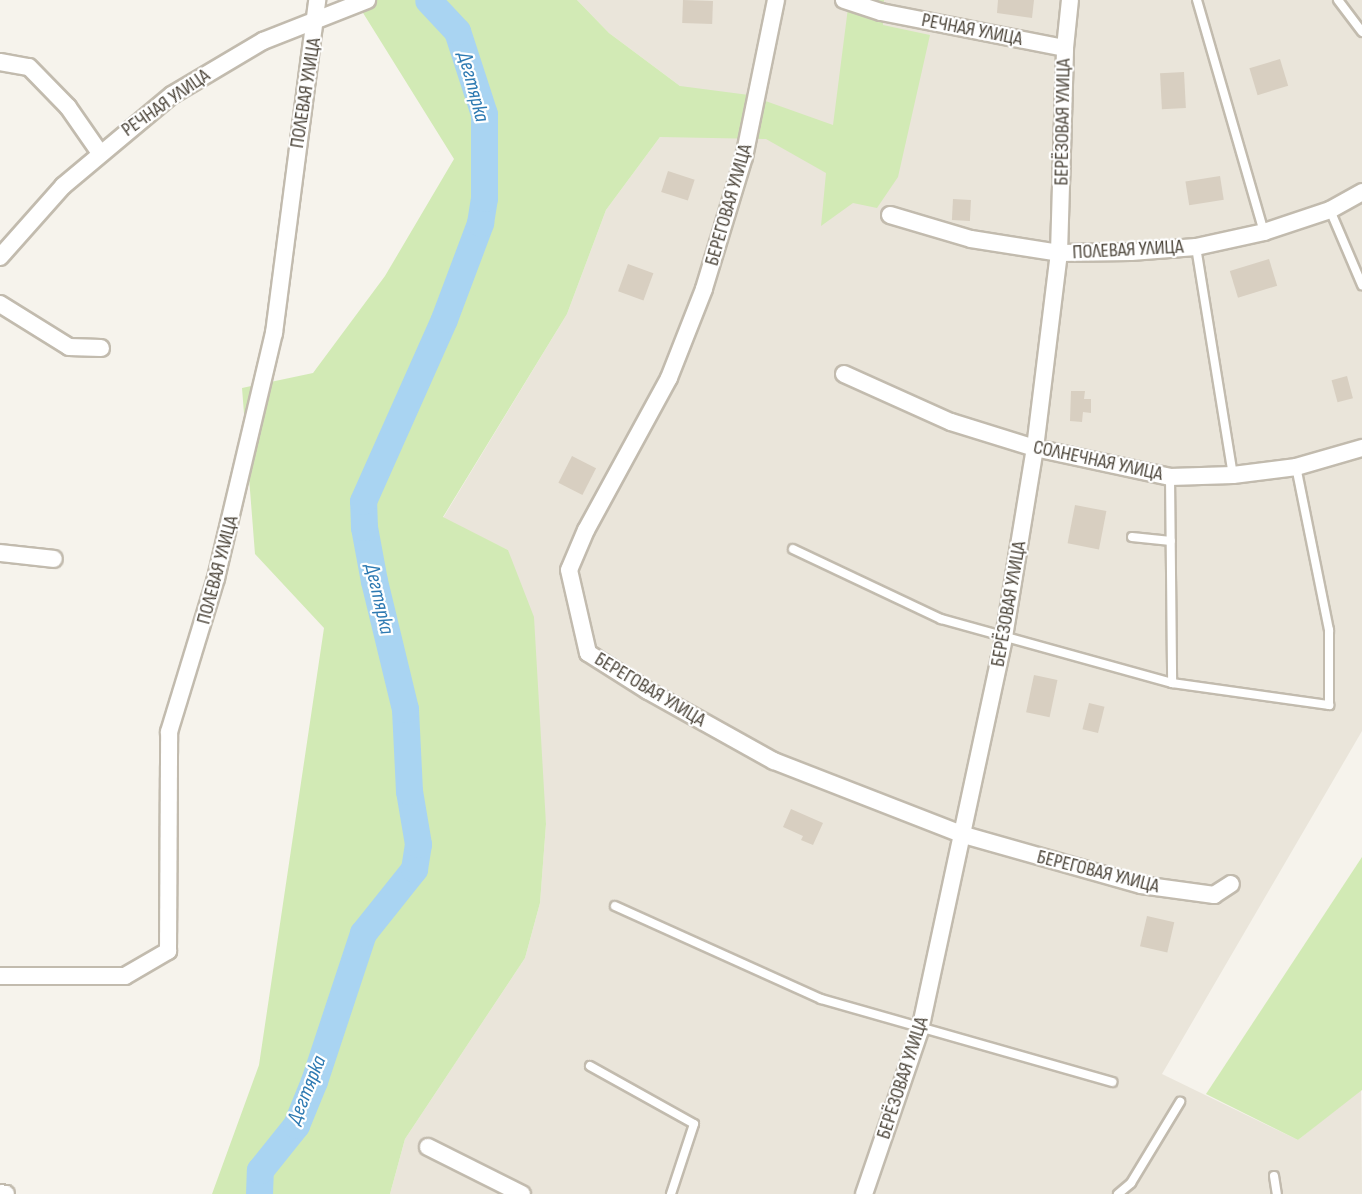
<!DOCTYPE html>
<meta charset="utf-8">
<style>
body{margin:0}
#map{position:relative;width:1362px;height:1194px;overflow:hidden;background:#f6f3ec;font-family:"Sofia Sans Condensed",sans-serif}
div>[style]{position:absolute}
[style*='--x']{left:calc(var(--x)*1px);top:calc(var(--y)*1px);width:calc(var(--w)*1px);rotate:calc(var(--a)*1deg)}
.residential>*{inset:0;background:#eae5da}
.green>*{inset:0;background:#d2eab5}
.river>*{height:27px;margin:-13.5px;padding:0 13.5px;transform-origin:13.5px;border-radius:13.5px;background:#a9d4f2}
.building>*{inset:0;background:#d8cfc1;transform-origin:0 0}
.roads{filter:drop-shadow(2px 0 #c2bbae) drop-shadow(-2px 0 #c2bbae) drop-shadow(0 2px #c2bbae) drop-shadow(0 -2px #c2bbae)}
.lane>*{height:8px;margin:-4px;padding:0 4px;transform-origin:4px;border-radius:4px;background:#fff}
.street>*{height:16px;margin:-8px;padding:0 8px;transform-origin:8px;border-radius:8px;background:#fff}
span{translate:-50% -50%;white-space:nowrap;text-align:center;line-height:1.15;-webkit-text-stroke:4.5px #fff;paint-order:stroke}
.street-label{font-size:20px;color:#4b4439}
.water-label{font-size:21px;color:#2e7ab2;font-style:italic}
</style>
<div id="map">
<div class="residential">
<i style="clip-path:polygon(577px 0,1362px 0,1362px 731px,1162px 1074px,1298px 1140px,1361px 1089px,1362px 1194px,390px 1194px,405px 1139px,525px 958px,540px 903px,546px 824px,508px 550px,443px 518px,567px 314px,606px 210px,660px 137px,680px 86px,609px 33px)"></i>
</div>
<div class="green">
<i style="clip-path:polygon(355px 0,577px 0,609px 33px,680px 86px,749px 95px,833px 125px,849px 0,884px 0,883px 25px,930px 35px,898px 177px,877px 208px,853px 203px,821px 226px,826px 173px,766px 139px,660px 137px,606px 210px,567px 314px,443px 517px,508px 550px,534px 617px,546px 824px,540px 903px,525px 958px,405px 1139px,390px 1194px,212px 1194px,259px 1065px,324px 628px,255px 554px,242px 388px,313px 373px,385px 276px,454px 159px)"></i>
<i style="clip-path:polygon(1362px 857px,1362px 1090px,1298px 1140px,1206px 1094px)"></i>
</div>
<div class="river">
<i style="--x:259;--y:1194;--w:24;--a:-88"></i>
<i style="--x:260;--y:1170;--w:58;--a:-51.3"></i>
<i style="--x:296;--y:1125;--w:48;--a:-67.8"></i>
<i style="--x:314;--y:1081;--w:156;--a:-71.7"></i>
<i style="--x:363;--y:933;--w:82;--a:-51.4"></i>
<i style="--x:414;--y:869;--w:25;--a:-81"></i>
<i style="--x:418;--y:844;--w:54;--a:-99.6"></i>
<i style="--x:409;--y:791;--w:82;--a:-92.8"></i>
<i style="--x:405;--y:709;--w:132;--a:-103.6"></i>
<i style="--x:374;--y:581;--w:55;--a:-100.5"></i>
<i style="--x:364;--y:527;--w:26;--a:-92"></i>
<i style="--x:363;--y:501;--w:199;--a:-66"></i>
<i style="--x:444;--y:319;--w:103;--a:-69.4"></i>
<i style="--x:480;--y:223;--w:25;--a:-81"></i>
<i style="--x:484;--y:198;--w:84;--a:-90"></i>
<i style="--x:484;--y:114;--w:87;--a:-108"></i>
<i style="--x:457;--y:31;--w:42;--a:-133.1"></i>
</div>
<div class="building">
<i style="left:683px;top:0;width:30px;height:23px;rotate:2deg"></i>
<i style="clip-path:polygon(998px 0,1034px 0,1032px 18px,997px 13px)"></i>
<i style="left:1280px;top:59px;width:28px;height:32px;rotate:73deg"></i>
<i style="left:1184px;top:72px;width:36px;height:24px;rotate:87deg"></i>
<i style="left:668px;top:171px;width:28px;height:22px;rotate:18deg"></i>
<i style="left:1220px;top:176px;width:24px;height:35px;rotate:81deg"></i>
<i style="left:953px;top:199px;width:18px;height:21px;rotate:3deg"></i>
<i style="left:1269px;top:259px;width:28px;height:41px;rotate:73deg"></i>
<i style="left:628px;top:264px;width:27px;height:29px;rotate:20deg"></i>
<i style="left:1347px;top:376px;width:23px;height:16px;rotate:75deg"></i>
<i style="clip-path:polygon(1071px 391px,1085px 391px,1084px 399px,1091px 399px,1091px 413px,1083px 412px,1082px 422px,1070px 421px)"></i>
<i style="left:572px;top:456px;width:27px;height:30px;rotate:27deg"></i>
<i style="left:1075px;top:505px;width:32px;height:39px;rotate:11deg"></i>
<i style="left:1034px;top:675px;width:24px;height:38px;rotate:12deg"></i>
<i style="left:1089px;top:703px;width:16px;height:27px;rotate:14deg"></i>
<i style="clip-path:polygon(791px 809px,823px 823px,813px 845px,801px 840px,803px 836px,783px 827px)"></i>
<i style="left:1147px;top:916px;width:28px;height:31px;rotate:13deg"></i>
</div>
<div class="roads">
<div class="lane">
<i style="--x:1197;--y:0;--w:241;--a:73.9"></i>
<i style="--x:1338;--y:0;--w:40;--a:53"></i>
<i style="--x:1330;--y:210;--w:82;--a:66.9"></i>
<i style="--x:1196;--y:247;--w:231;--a:80.8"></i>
<i style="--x:1170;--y:477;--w:206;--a:89.4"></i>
<i style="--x:1132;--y:537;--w:39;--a:6"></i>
<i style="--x:793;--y:549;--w:164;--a:25.3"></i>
<i style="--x:941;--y:619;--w:240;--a:15.5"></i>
<i style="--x:1172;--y:683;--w:159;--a:8"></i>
<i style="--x:1329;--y:705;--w:75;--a:-90"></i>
<i style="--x:1329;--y:630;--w:166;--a:-101.4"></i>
<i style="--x:615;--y:906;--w:226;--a:24.3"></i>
<i style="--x:821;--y:999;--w:303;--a:15.9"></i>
<i style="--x:590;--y:1066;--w:119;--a:29.1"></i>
<i style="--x:694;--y:1124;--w:74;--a:108.2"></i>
<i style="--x:1274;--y:1176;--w:18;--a:81"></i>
<i style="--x:1118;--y:1194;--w:17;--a:-40"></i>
<i style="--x:1131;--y:1183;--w:95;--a:-58.8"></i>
</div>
<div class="street">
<i style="--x:776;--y:0;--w:160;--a:101.5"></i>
<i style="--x:744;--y:157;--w:138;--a:106.9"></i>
<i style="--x:704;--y:289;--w:96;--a:111.5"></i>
<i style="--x:669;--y:378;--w:173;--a:118.6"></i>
<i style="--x:586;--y:530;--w:43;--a:113"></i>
<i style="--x:569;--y:570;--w:85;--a:77.1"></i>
<i style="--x:588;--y:653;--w:71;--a:32.3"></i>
<i style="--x:648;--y:691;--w:144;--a:29.1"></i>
<i style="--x:774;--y:761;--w:204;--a:21.3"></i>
<i style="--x:964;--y:835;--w:184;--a:15.8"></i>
<i style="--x:1141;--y:885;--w:74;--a:7.8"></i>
<i style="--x:1214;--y:895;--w:20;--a:-33"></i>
<i style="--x:844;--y:0;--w:39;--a:18"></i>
<i style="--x:881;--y:12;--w:187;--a:11.1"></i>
<i style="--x:0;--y:62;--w:29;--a:10"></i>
<i style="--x:29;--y:67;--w:56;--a:45.7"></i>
<i style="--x:68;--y:107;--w:56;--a:55.2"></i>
<i style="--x:890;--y:215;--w:84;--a:16.5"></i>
<i style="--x:971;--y:239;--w:89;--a:9"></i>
<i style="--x:1059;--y:253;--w:72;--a:-0.8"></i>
<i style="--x:1131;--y:252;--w:65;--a:-4.4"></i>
<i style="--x:1196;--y:247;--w:70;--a:-12.4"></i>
<i style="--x:1264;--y:232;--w:70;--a:-18.4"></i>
<i style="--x:1330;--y:210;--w:37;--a:-29"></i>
<i style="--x:0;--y:257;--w:95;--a:-48.4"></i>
<i style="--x:63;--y:186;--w:142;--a:-39.9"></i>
<i style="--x:172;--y:95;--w:106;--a:-30.7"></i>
<i style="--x:263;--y:41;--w:112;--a:-21.5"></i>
<i style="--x:0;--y:304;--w:81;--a:31.9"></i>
<i style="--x:69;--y:347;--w:32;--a:2"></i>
<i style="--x:844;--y:374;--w:117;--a:24.2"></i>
<i style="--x:951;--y:422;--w:88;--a:17.2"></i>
<i style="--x:1035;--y:448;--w:138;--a:12.1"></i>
<i style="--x:1170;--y:477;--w:63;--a:-1.8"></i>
<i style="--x:1233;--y:475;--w:64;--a:-7.2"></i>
<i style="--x:1296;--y:467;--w:69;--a:-16.1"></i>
<i style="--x:0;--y:553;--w:54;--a:6.3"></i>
<i style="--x:0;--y:976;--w:125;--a:0"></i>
<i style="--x:125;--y:976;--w:50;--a:-30.2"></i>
<i style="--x:168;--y:951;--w:219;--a:-89.7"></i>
<i style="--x:169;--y:732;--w:161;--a:-73"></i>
<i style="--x:216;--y:578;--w:252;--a:-76.7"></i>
<i style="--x:274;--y:333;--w:336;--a:-82.6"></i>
<i style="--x:428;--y:1147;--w:105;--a:26.6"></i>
<i style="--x:0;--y:1193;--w:6;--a:9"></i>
<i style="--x:864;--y:1194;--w:173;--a:-71.1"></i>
<i style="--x:920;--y:1030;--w:402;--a:-77.9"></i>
<i style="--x:1004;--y:637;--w:192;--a:-80.7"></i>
<i style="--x:1035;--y:448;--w:196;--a:-83"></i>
<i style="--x:1059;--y:253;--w:205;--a:-88.3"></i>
<i style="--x:1065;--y:48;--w:48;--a:-84.1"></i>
</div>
</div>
<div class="street-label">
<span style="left:972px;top:30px;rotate:11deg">РЕЧНАЯ УЛИЦА</span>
<span style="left:306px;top:93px;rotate:-81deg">ПОЛЕВАЯ УЛИЦА</span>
<span style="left:166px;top:103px;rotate:-35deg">РЕЧНАЯ УЛИЦА</span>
<span style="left:1063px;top:122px;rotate:-89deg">БЕРЁЗОВАЯ УЛИЦА</span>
<span style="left:729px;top:205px;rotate:-74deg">БЕРЕГОВАЯ УЛИЦА</span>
<span style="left:1128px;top:250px;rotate:-3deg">ПОЛЕВАЯ УЛИЦА</span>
<span style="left:1098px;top:461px;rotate:12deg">СОЛНЕЧНАЯ УЛИЦА</span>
<span style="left:218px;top:570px;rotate:-75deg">ПОЛЕВАЯ УЛИЦА</span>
<span style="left:1009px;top:604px;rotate:-80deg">БЕРЁЗОВАЯ УЛИЦА</span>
<span style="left:650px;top:690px;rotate:31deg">БЕРЕГОВАЯ УЛИЦА</span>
<span style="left:1098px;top:872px;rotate:14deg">БЕРЕГОВАЯ УЛИЦА</span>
<span style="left:903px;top:1078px;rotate:-72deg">БЕРЁЗОВАЯ УЛИЦА</span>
</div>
<div class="water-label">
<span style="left:473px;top:87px;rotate:75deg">Дегтярка</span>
<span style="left:379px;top:599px;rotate:77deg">Дегтярка</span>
<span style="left:307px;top:1090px;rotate:-68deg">Дегтярка</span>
</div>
</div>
